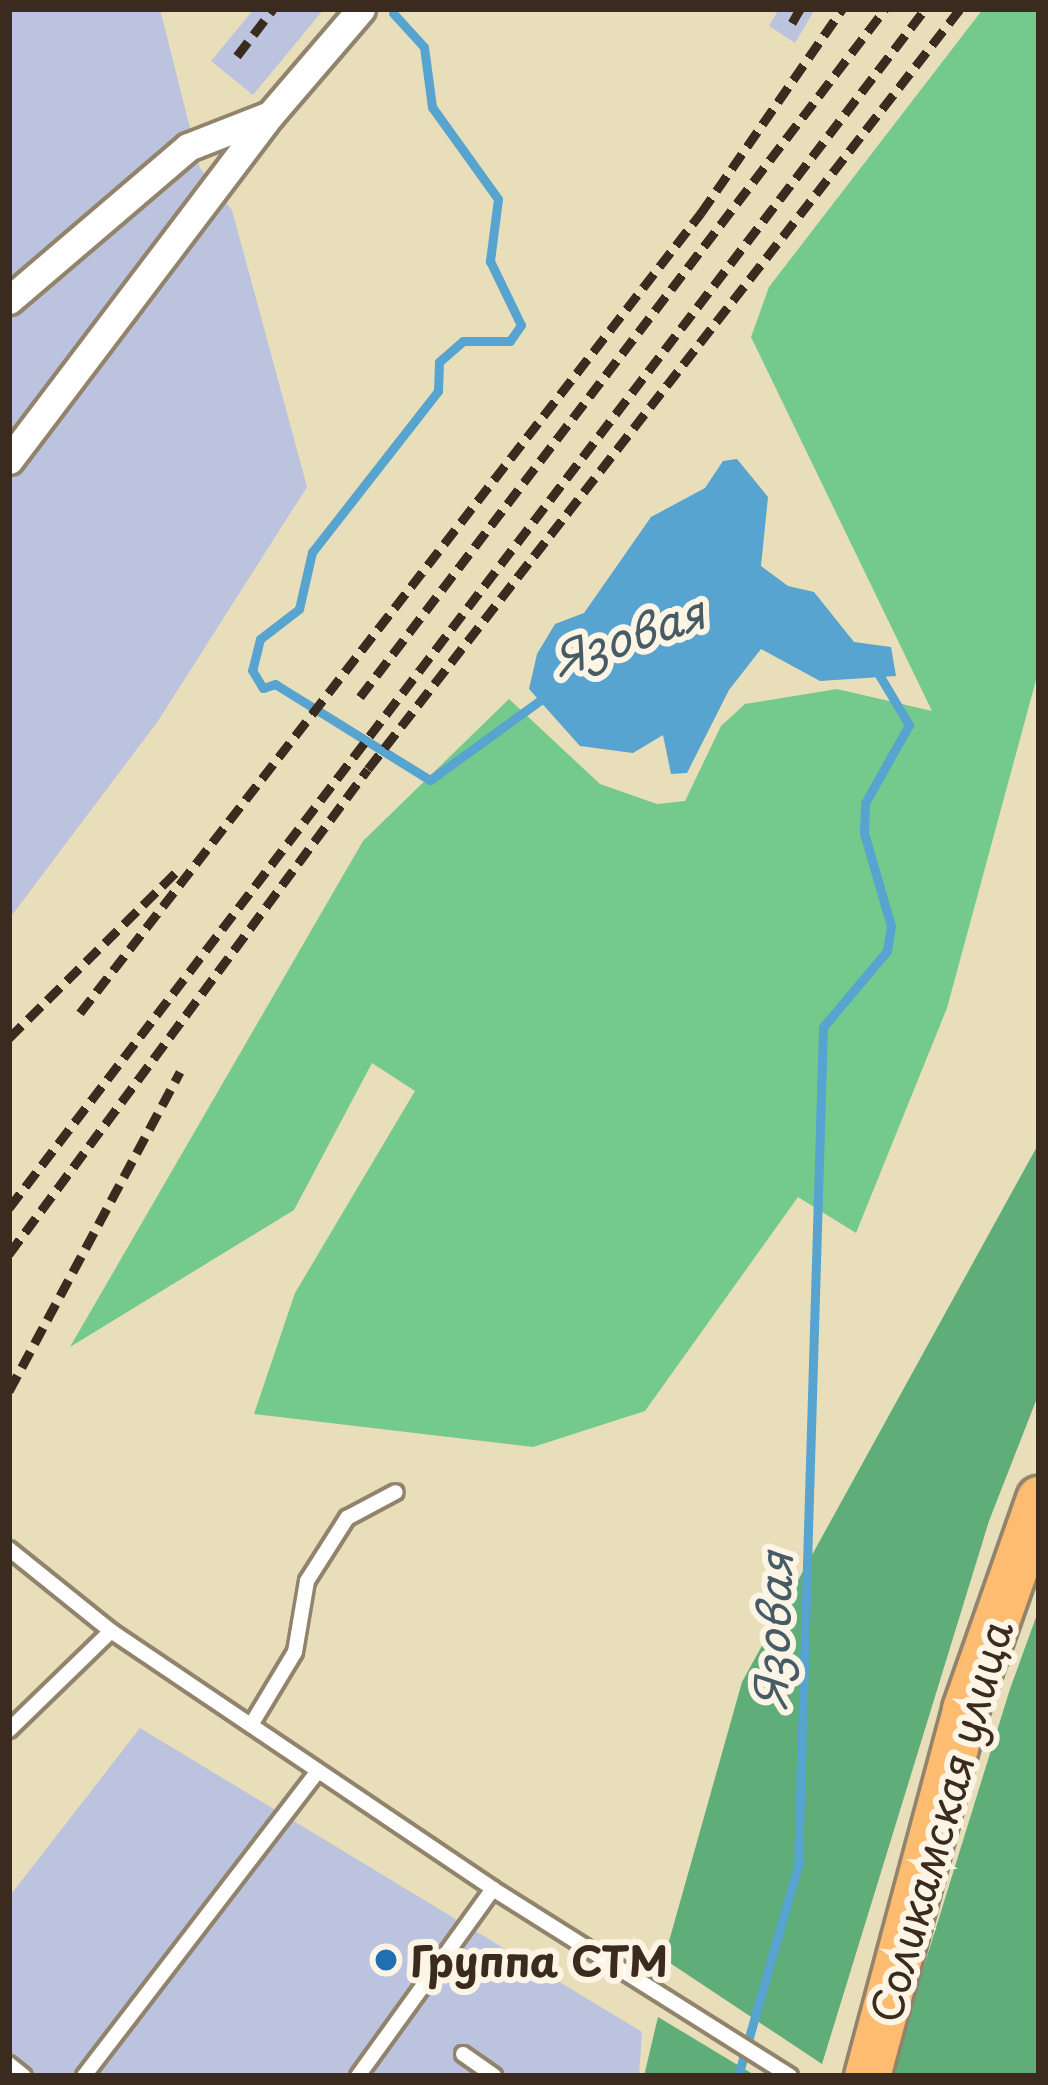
<!DOCTYPE html>
<meta charset="utf-8">
<style>
body{margin:0}
#map{position:relative;width:1048px;height:2085px;overflow:hidden;background:#e8deba;font-family:"Playpen Sans",sans-serif}
div>[style]{position:absolute}
[style*='--x']{left:calc(var(--x)*1px);top:calc(var(--y)*1px);width:calc(var(--w)*1px);rotate:calc(var(--a)*1deg)}
.industrial>*{inset:0;background:#bbc3de}
.green>*{inset:0;background:#74c98d}
.forest>*{inset:0;background:#5fad78}
.water>*{inset:0;background:#56a4cf}
.stream>*{height:9px;margin:-4.5px;padding:0 4.5px;transform-origin:4.5px;border-radius:4.5px;background:#56a4cf}
.roads{filter:drop-shadow(3px 0 #92846c) drop-shadow(-3px 0 #92846c) drop-shadow(0 3px #92846c) drop-shadow(0 -3px #92846c)}
.lane>*{height:14px;margin:-7px;padding:0 7px;transform-origin:7px;border-radius:7px;background:#fff}
.street>*{height:27px;margin:-13.5px;padding:0 13.5px;transform-origin:13.5px;border-radius:13.5px;background:#fff}
.primary>*{height:45px;margin:-22.5px;padding:0 22.5px;transform-origin:22.5px;border-radius:22.5px;background:#fdbc6f}
.rail>*{height:9px;margin-top:-4.5px;transform-origin:0;background:repeating-linear-gradient(90deg,#3b2a1e 0 18px,transparent 0 27px)}
.dots>*{width:33px;height:33px;translate:-50% -50%;box-sizing:border-box;border:6px solid #fcf5e5;border-radius:50%}
span{translate:-50% -50%;white-space:nowrap;text-align:center;line-height:1.15;-webkit-text-stroke:12px #fcf5e5;paint-order:stroke}
.street-label{font-size:42px;color:#3b2a1e}
.poi-label{font-size:42px;color:#3b2a1e;font-weight:700}
.left{translate:0 -50%;text-align:left}
.water-label{font-size:45px;color:#465b65;font-style:italic}
.frame{position:absolute;inset:0;border:12px solid #3b2a1e;pointer-events:none}
</style>
<div id="map">
<div class="industrial">
<i style="clip-path:polygon(9px 9px,160px 9px,200px 168px,232px 210px,307px 487px,158px 721px,9px 919px)"></i>
<i style="clip-path:polygon(254px 9px,324px 9px,253px 95px,211px 61px)"></i>
<i style="clip-path:polygon(779px 9px,815px 9px,795px 43px,769px 26px)"></i>
<i style="clip-path:polygon(140px 1728px,642px 2032px,639px 2076px,9px 2076px,9px 1897px)"></i>
</div>
<div class="green">
<i style="clip-path:polygon(983px 9px,1039px 9px,1039px 669px,947px 1008px,856px 1233px,798px 1197px,645px 1411px,533px 1447px,254px 1414px,295px 1293px,415px 1091px,372px 1063px,294px 1210px,70px 1347px,363px 841px,509px 699px,600px 784px,657px 804px,685px 801px,721px 726px,745px 704px,837px 689px,932px 711px,751px 337px,769px 287px)"></i>
</div>
<div class="forest">
<i style="clip-path:polygon(1039px 1143px,1039px 1393px,989px 1521px,822px 2064px,664px 1959px,742px 1682px)"></i>
<i style="clip-path:polygon(1039px 1609px,1039px 2076px,890px 2076px,1010px 1689px)"></i>
<i style="clip-path:polygon(658px 2017px,756px 2076px,644px 2076px)"></i>
</div>
<div class="water">
<i style="clip-path:polygon(737px 459px,768px 497px,761px 566px,788px 586px,814px 592px,854px 642px,891px 647px,896px 676px,820px 681px,761px 649px,729px 690px,687px 773px,671px 774px,663px 735px,633px 753px,580px 746px,529px 689px,537px 654px,555px 624px,584px 613px,651px 517px,705px 488px,723px 461px)"></i>
</div>
<div class="stream">
<i style="--x:393;--y:13;--w:46;--a:47.6"></i>
<i style="--x:424;--y:47;--w:61;--a:82.4"></i>
<i style="--x:432;--y:107;--w:113;--a:54.3"></i>
<i style="--x:498;--y:199;--w:63;--a:97.4"></i>
<i style="--x:490;--y:261;--w:71;--a:64.2"></i>
<i style="--x:521;--y:325;--w:19;--a:125"></i>
<i style="--x:510;--y:341;--w:47;--a:180"></i>
<i style="--x:463;--y:341;--w:32;--a:139"></i>
<i style="--x:439;--y:362;--w:29;--a:92"></i>
<i style="--x:438;--y:391;--w:204;--a:128"></i>
<i style="--x:312;--y:552;--w:58;--a:102.8"></i>
<i style="--x:299;--y:609;--w:49;--a:142.4"></i>
<i style="--x:260;--y:639;--w:32;--a:104"></i>
<i style="--x:252;--y:670;--w:21;--a:59"></i>
<i style="--x:263;--y:688;--w:13;--a:-18"></i>
<i style="--x:275;--y:684;--w:182;--a:31.8"></i>
<i style="--x:430;--y:780;--w:147;--a:-35.9"></i>
<i style="--x:738;--y:2076;--w:219;--a:-74.1"></i>
<i style="--x:798;--y:1865;--w:838;--a:-88.29"></i>
<i style="--x:823;--y:1027;--w:99;--a:-49.9"></i>
<i style="--x:887;--y:951;--w:25;--a:-81"></i>
<i style="--x:891;--y:926;--w:97;--a:-106.2"></i>
<i style="--x:864;--y:833;--w:30;--a:-88"></i>
<i style="--x:865;--y:803;--w:90;--a:-60.6"></i>
<i style="--x:909;--y:725;--w:61;--a:-120.8"></i>
</div>
<div class="roads">
<div class="lane">
<i style="--x:9;--y:1549;--w:131;--a:38.8"></i>
<i style="--x:111;--y:1631;--w:461;--a:34"></i>
<i style="--x:493;--y:1889;--w:351;--a:32.2"></i>
<i style="--x:251;--y:1725;--w:85;--a:-58.9"></i>
<i style="--x:295;--y:1652;--w:72;--a:-80.4"></i>
<i style="--x:307;--y:1581;--w:75;--a:-57.6"></i>
<i style="--x:347;--y:1518;--w:55;--a:-28"></i>
<i style="--x:9;--y:1730;--w:142;--a:-44.1"></i>
<i style="--x:463;--y:2054;--w:38;--a:35"></i>
<i style="--x:9;--y:2064;--w:19;--a:39"></i>
<i style="--x:84;--y:2076;--w:384;--a:-52.5"></i>
<i style="--x:358;--y:2076;--w:231;--a:-54.2"></i>
</div>
<div class="street">
<i style="--x:9;--y:300;--w:235;--a:-40.5"></i>
<i style="--x:188;--y:147;--w:85;--a:-21.4"></i>
<i style="--x:9;--y:460;--w:434;--a:-52.9"></i>
<i style="--x:271;--y:114;--w:138;--a:-49.4"></i>
</div>
<div class="primary">
<i style="--x:867;--y:2076;--w:380;--a:-75"></i>
<i style="--x:965;--y:1709;--w:223;--a:-70.6"></i>
</div>
</div>
<div class="rail">
<i style="--x:792;--y:23;--w:16;--a:-60"></i>
<i style="--x:237;--y:56;--w:59;--a:-52.5"></i>
<i style="--x:360;--y:697;--w:865;--a:-52.65"></i>
<i style="--x:80;--y:1013;--w:1013;--a:-52.18"></i>
<i style="--x:701;--y:213;--w:248;--a:-55.3"></i>
<i style="--x:9;--y:1038;--w:240;--a:-44.8"></i>
<i style="--x:9;--y:1208;--w:1509;--a:-52.62"></i>
<i style="--x:9;--y:1254;--w:603;--a:-53.49"></i>
<i style="--x:368;--y:769;--w:963;--a:-52.08"></i>
<i style="--x:9;--y:1391;--w:362;--a:-61.8"></i>
</div>
<div class="dots">
<i style="left:386px;top:1960px;background:#1f6fb2"></i>
</div>
<div class="street-label">
<span style="left:940px;top:1821px;rotate:-74deg">Соликамская улица</span>
</div>
<div class="poi-label">
<span class="left" style="left:410px;top:1960px">Группа СТМ</span>
</div>
<div class="water-label">
<span style="left:628px;top:635px;rotate:-19deg">Язовая</span>
<span style="left:772px;top:1631px;rotate:-88deg">Язовая</span>
</div>
<div class="frame"></div>
</div>
